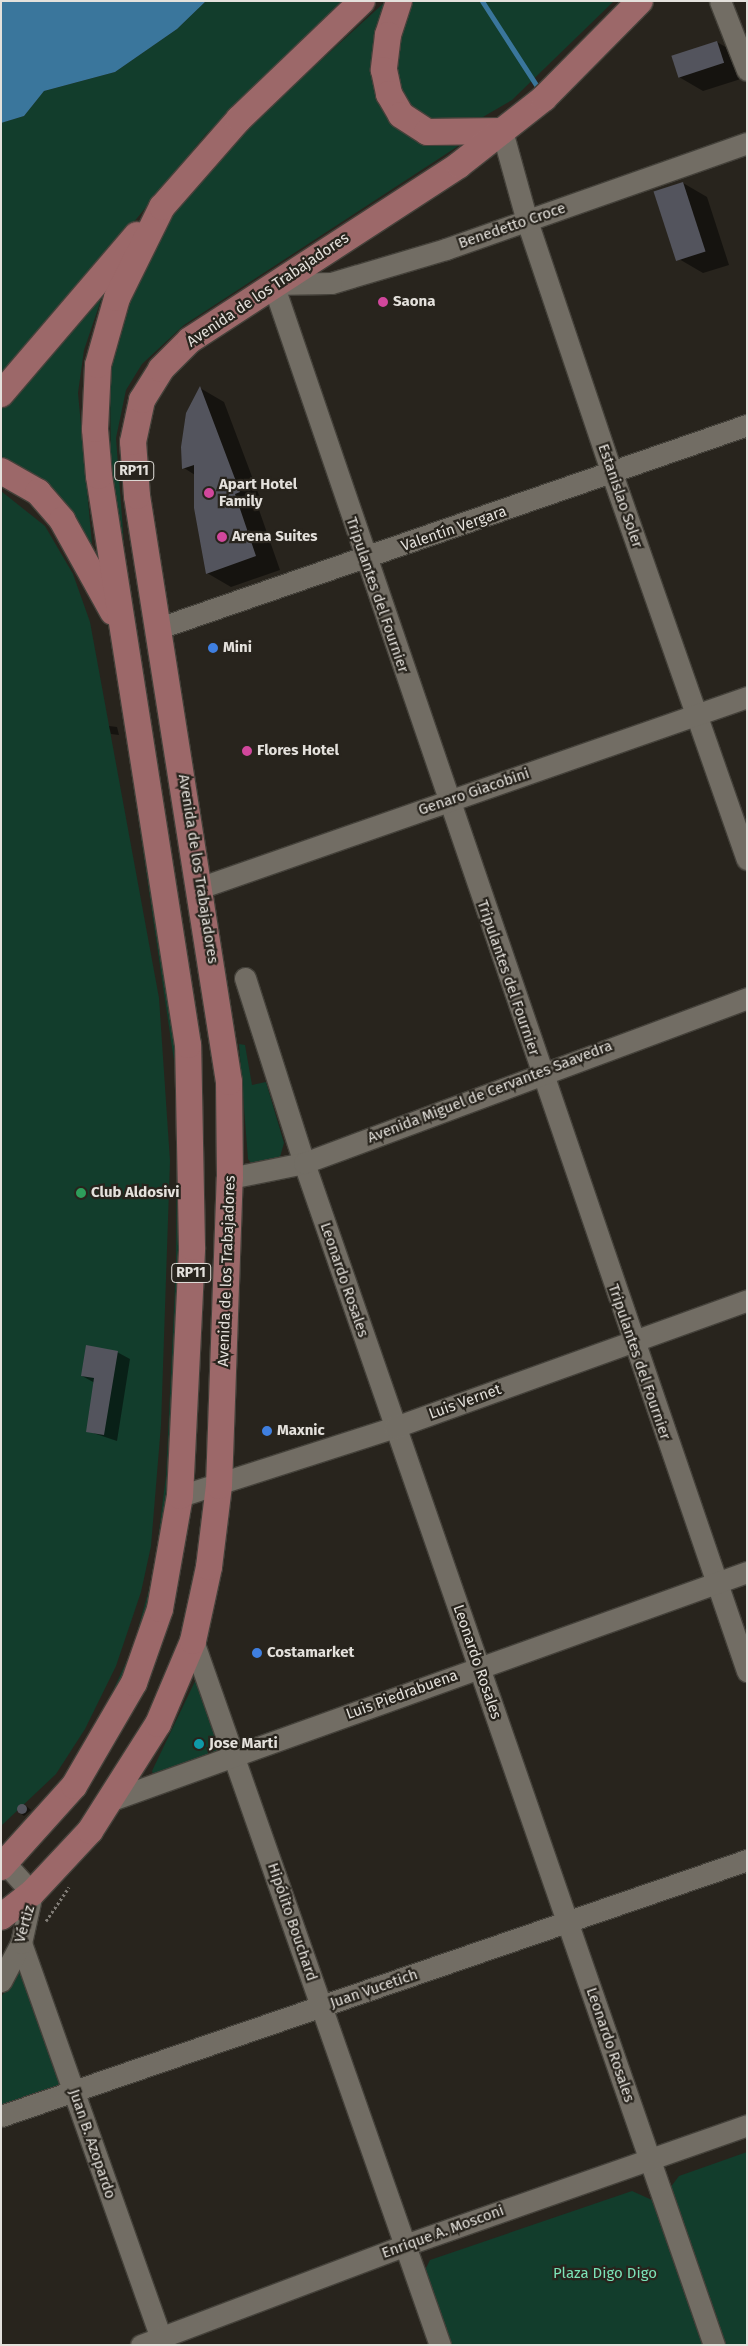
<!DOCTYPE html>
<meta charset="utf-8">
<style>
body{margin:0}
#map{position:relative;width:748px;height:2346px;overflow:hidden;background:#28241d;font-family:"Fira Sans",sans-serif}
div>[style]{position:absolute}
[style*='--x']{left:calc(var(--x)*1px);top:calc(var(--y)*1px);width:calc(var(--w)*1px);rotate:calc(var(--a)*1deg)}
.green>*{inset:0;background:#123d2c}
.water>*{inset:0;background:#3a769c}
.shadow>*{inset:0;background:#0007}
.stream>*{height:5px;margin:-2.5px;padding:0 2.5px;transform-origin:2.5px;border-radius:2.5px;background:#3a769c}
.building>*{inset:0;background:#53545d;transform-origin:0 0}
.round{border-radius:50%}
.path>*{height:3px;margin-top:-1.5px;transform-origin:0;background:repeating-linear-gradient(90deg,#807c76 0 2.5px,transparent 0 5px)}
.roads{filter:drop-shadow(1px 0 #44413a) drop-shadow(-1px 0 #44413a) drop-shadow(0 1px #44413a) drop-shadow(0 -1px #44413a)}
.minor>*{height:21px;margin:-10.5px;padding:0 10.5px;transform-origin:10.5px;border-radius:10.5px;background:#726d64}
.major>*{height:26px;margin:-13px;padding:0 13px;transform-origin:13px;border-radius:13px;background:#9c6869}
.dots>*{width:14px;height:14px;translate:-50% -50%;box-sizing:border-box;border:2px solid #28241d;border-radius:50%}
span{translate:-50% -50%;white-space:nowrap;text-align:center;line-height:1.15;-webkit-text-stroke:4.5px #28241d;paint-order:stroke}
.shield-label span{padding:1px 4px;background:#28241d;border:1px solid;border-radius:4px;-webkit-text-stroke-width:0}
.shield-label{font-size:14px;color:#e4e1dc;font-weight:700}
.street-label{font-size:15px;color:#e4e1dc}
.poi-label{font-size:15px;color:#e4e1dc;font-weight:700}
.left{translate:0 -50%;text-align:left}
.park-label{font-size:15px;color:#7ce4b8}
.frame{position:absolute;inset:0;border:2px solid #e4e1dc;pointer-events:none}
</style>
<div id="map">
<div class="green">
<i style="clip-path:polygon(206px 1px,344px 1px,206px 134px,1px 384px,1px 123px,24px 116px,44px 91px,115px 72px,177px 29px)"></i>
<i style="clip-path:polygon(386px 1px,381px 99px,472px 137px,184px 325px,142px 364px,126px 390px,116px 438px,124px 544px,111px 471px,110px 374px,134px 290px,175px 210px,248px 127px)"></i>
<i style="clip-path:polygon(406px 1px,614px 1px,512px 100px,476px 121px,445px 128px,396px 98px,395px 26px)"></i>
<i style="clip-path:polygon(103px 294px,84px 350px,78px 393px,92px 544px,51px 489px,36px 475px,1px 458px,1px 404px)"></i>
<i style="clip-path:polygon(1px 491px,45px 526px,73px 574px,90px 622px,159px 998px,170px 1161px,161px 1425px,151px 1546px,141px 1592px,116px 1666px,85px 1729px,56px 1774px,1px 1826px)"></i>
<i style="clip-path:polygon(130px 763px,168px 990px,179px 1083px,180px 1206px,168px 1476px,156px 1572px,135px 1647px,116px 1691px,94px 1735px,70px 1772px,60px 1782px,93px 1734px,133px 1647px,154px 1571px,166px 1476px,176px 1266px,177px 1081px)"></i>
<i style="clip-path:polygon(239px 1044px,245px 1045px,252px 1085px,266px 1082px,284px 1143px,280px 1157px,251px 1163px,248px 1159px)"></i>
<i style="clip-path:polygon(198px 1675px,223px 1753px,154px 1776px,152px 1771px)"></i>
<i style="clip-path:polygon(20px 1970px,62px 2084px,1px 2108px,1px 1997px)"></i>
<i style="clip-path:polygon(747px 2152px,747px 2345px,723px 2345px,670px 2188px,679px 2176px)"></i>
<i style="clip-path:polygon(632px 2191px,652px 2200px,706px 2345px,448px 2345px,423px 2274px,430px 2260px)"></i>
</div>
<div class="water">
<i style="clip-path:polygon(1px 1px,206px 1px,177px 29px,115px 72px,44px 91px,24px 116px,1px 123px)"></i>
</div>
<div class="shadow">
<i style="clip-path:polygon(717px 42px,741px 56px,747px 77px,703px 91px,679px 77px)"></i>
<i style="clip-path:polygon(683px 183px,707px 197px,729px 265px,703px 273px,679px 259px)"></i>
<i style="clip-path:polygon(200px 388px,224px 402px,263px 506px,258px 507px,280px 570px,231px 587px,207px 573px,195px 475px,184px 468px)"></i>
<i style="clip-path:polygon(109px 726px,117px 727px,119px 735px,111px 734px)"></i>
<i style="clip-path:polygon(117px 1352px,130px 1359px,117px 1441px,87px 1431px,95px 1383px,82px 1376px)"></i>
<i style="clip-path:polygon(24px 1804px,31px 1810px,24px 1816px,17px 1811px)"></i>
</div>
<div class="stream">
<i style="--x:482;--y:1;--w:107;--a:57.2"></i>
</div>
<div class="building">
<i style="left:717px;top:41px;width:23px;height:48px;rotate:72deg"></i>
<i style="left:683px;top:182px;width:73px;height:31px;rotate:72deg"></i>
<i style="clip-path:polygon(200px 386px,240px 492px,235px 494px,256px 556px,206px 574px,194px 508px,194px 465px,182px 469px,181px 447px,186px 413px)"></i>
<i style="clip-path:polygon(86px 1345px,118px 1351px,104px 1435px,86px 1432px,94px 1378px,81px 1376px)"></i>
<i class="round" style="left:17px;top:1804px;width:10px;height:10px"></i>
</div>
<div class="path">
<i style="--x:46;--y:1921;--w:41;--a:-55.9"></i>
</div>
<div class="roads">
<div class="minor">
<i style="--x:720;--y:1;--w:74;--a:68.6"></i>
<i style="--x:502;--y:131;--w:93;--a:74.5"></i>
<i style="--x:527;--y:221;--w:267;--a:71.4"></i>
<i style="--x:612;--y:474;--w:408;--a:70.7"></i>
<i style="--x:747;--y:143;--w:319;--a:160.6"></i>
<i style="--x:446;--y:249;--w:120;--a:163.5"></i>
<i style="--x:331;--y:283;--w:58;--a:179"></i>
<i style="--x:273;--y:284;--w:1466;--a:71.13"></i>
<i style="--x:159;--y:628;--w:622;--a:-19.05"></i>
<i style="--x:202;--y:887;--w:577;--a:-19.22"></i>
<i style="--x:245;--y:978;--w:194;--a:72.3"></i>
<i style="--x:304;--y:1163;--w:1251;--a:70.87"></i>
<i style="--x:230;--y:1178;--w:76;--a:-11.5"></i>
<i style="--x:304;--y:1163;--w:473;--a:-20.4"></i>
<i style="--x:180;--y:1496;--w:226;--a:-17.8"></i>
<i style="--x:395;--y:1427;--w:374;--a:-19.8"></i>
<i style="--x:193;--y:1641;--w:746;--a:70.67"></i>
<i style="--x:114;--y:1799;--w:672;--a:-19.73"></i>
<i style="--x:21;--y:1943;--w:426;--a:70.5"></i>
<i style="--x:1;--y:1981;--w:43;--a:-62.2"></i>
<i style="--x:21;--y:1943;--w:51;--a:-77.6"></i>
<i style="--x:32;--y:1893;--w:39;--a:-132"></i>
<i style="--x:1;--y:2116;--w:789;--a:-18.94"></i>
<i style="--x:141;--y:2345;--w:282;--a:-20.7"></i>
<i style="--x:405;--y:2245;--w:362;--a:-19.3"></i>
</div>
<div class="major">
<i style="--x:399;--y:1;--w:36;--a:108"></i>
<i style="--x:388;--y:35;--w:35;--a:97"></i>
<i style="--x:384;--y:70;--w:25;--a:78"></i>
<i style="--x:389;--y:94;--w:24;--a:60"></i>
<i style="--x:401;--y:115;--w:31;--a:33"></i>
<i style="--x:427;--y:132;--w:75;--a:-0.8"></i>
<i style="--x:1;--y:394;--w:209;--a:-49.5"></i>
<i style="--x:1;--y:471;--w:43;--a:29.6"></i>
<i style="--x:38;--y:492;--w:37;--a:49"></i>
<i style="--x:62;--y:520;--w:105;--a:61"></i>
<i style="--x:1;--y:1867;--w:109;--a:-48"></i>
<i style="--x:74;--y:1786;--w:119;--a:-59.8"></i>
<i style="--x:134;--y:1683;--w:78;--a:-70.6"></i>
<i style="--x:160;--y:1609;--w:115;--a:-80"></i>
<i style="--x:180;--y:1496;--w:249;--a:-87.2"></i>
<i style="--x:192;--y:1247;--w:202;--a:-91.1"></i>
<i style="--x:188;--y:1045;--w:576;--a:-98.89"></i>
<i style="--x:99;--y:476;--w:47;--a:-94.9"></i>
<i style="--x:95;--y:429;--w:64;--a:-87.3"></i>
<i style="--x:98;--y:365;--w:70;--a:-74.2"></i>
<i style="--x:117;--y:298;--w:102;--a:-63.7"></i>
<i style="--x:162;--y:207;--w:117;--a:-48.8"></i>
<i style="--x:239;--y:119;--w:170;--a:-43.8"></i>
<i style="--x:1;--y:1917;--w:39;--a:-38"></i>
<i style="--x:32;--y:1893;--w:85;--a:-46.9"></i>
<i style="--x:90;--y:1831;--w:127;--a:-57.6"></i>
<i style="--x:158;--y:1724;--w:90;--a:-67.1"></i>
<i style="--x:193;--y:1641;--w:76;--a:-77.8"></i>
<i style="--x:209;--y:1567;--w:82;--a:-83"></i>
<i style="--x:219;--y:1486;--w:308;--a:-88"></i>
<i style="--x:230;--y:1178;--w:96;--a:-90.6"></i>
<i style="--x:229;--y:1082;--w:593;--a:-98.92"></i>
<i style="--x:137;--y:496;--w:54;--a:-94.2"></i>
<i style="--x:133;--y:442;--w:43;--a:-77.9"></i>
<i style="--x:142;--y:400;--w:36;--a:-58"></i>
<i style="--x:161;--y:369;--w:41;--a:-45"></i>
<i style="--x:190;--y:340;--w:321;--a:-33"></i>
<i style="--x:459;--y:165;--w:108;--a:-38.2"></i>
<i style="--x:544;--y:98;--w:136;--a:-45.3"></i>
</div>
</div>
<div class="dots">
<i style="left:383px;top:302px;background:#d1479c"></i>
<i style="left:209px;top:493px;background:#d1479c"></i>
<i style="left:222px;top:537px;background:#d1479c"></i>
<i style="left:213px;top:648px;background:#3f7fe0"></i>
<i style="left:247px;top:751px;background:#d1479c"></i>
<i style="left:81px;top:1193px;background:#2e9e5b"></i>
<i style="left:267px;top:1431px;background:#3f7fe0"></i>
<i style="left:257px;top:1653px;background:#3f7fe0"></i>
<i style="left:199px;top:1744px;background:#0f9aa8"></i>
</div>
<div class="shield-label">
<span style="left:134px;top:471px">RP11</span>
<span style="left:191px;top:1273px">RP11</span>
</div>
<div class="street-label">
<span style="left:512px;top:226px;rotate:-19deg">Benedetto Croce</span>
<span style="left:268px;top:290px;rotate:-34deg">Avenida de los Trabajadores</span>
<span style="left:620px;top:496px;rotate:71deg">Estanislao Soler</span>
<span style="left:454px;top:529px;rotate:-19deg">Valentín Vergara</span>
<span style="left:377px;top:595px;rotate:71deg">Tripulantes del Fournier</span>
<span style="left:474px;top:792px;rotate:-19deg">Genaro Giacobini</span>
<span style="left:198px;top:869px;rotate:81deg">Avenida de los Trabajadores</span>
<span style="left:508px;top:978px;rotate:71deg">Tripulantes del Fournier</span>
<span style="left:490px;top:1092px;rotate:-21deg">Avenida Miguel de Cervantes Saavedra</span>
<span style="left:227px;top:1271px;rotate:-88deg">Avenida de los Trabajadores</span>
<span style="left:344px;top:1280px;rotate:71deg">Leonardo Rosales</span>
<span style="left:639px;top:1362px;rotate:71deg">Tripulantes del Fournier</span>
<span style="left:465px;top:1402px;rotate:-20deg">Luis Vernet</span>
<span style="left:477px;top:1662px;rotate:71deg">Leonardo Rosales</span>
<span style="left:402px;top:1695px;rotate:-20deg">Luis Piedrabuena</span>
<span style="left:292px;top:1922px;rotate:71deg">Hipólito Bouchard</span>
<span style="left:25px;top:1924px;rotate:-74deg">Vértiz</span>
<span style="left:374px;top:1989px;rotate:-19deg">Juan Vucetich</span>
<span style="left:610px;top:2045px;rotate:71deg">Leonardo Rosales</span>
<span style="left:92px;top:2144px;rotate:71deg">Juan B. Azopardo</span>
<span style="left:443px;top:2232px;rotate:-20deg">Enrique A. Mosconi</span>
</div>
<div class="poi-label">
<span class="left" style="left:393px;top:302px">Saona</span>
<span class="left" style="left:219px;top:493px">Apart Hotel<br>Family</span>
<span class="left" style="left:232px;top:537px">Arena Suites</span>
<span class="left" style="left:223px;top:648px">Mini</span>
<span class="left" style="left:257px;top:751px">Flores Hotel</span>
<span class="left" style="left:91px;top:1193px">Club Aldosivi</span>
<span class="left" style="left:277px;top:1431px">Maxnic</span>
<span class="left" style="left:267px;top:1653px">Costamarket</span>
<span class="left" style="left:209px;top:1744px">Jose Marti</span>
</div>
<div class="park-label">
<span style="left:605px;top:2274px">Plaza Digo Digo</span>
</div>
<div class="frame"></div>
</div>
